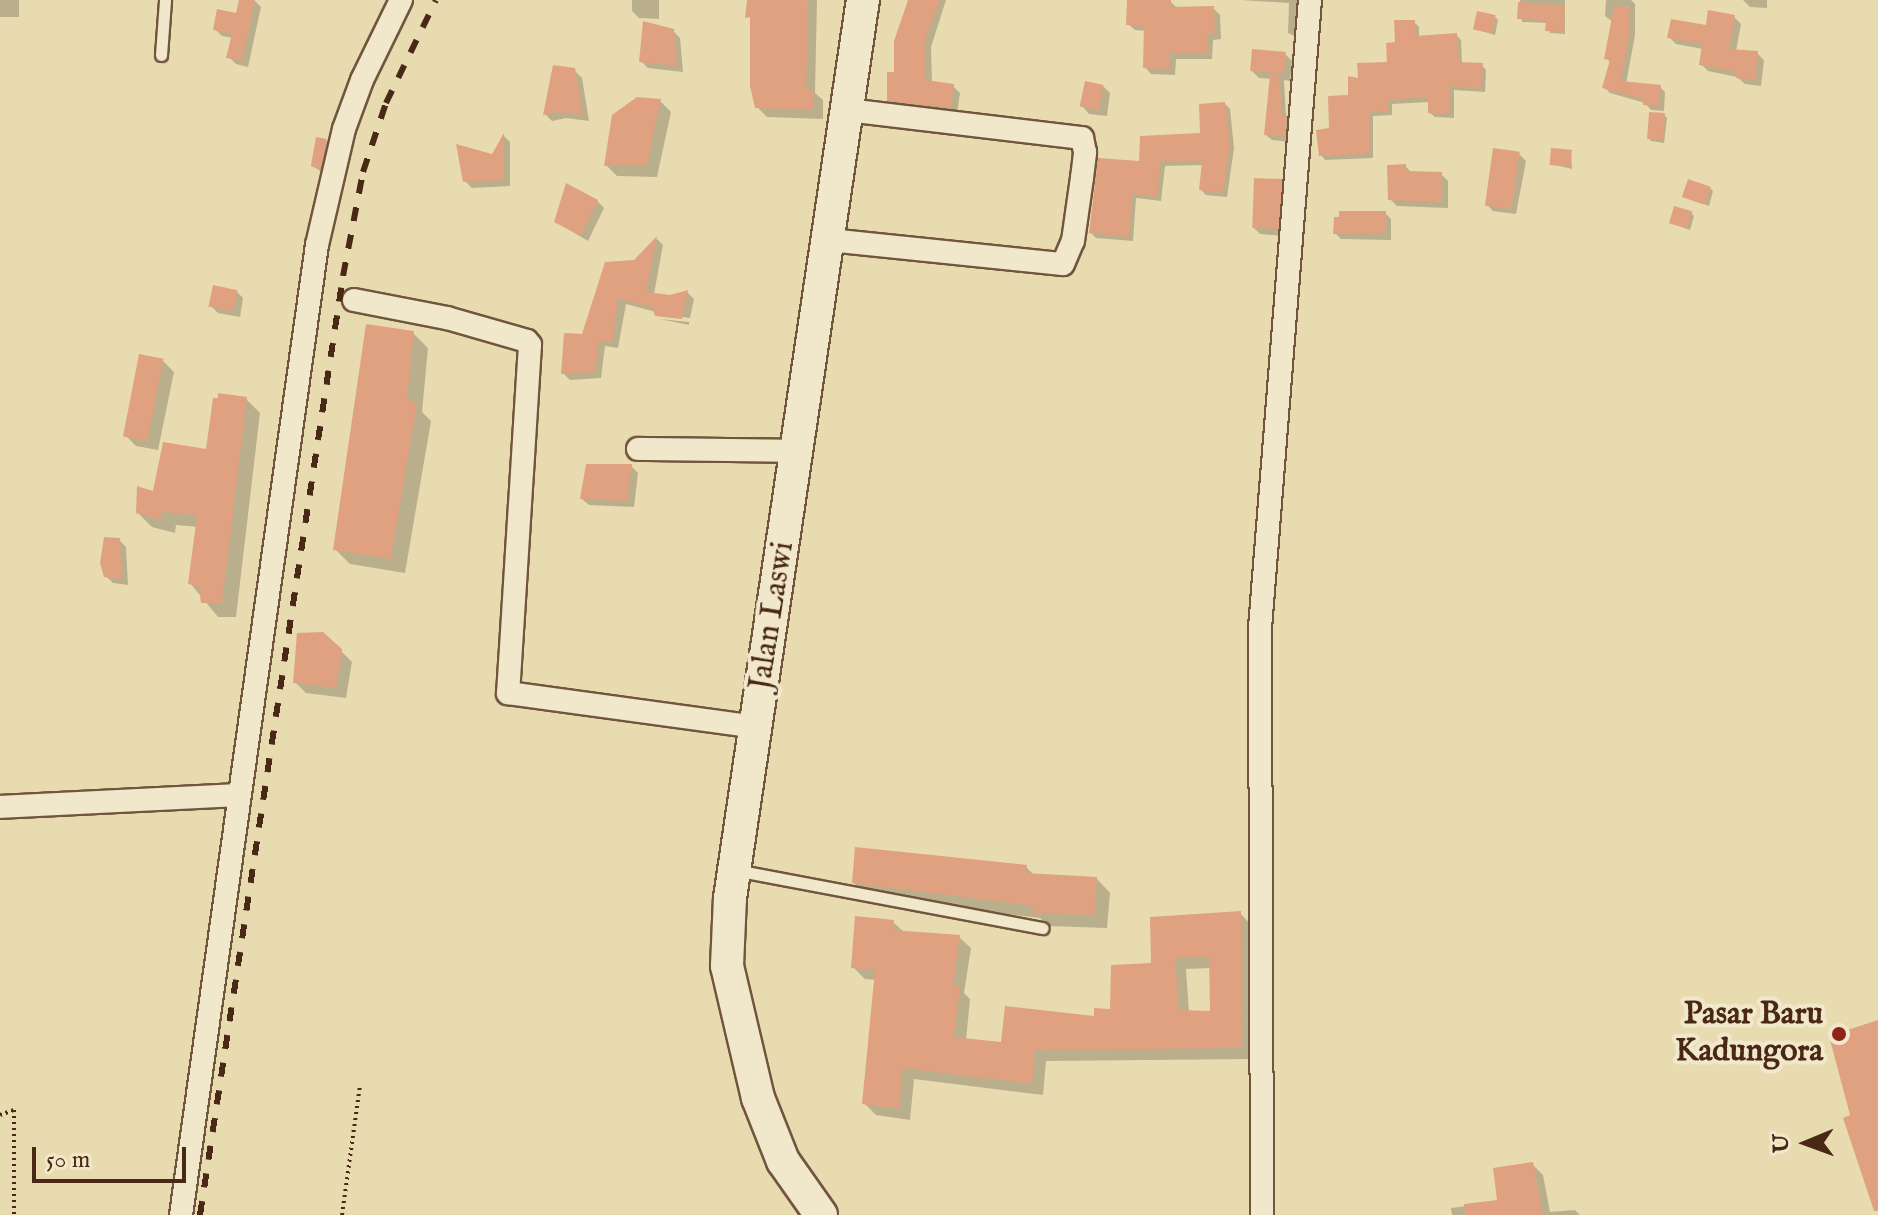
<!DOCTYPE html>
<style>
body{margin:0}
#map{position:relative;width:1878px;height:1215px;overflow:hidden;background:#e9dbb0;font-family:"IM FELL English",serif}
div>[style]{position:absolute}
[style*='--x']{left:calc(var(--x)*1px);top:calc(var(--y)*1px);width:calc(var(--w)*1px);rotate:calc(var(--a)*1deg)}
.shadow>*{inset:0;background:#0003;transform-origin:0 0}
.building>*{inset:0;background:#e0a181;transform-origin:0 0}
.path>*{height:4px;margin-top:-2px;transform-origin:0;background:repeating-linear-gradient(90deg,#492816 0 2px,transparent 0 6px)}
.roads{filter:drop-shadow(2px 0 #71553c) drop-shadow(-2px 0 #71553c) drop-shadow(0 2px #71553c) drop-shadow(0 -2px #71553c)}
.lane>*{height:11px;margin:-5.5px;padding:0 5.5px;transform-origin:5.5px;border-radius:5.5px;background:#f1e8cc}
.street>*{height:22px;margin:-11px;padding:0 11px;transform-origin:11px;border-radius:11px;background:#f1e8cc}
.secondary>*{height:32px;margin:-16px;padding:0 16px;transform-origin:16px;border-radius:16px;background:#f1e8cc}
.rail>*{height:6px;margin-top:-3px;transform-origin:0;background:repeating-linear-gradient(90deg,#492816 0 14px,transparent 0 28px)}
.dots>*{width:22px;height:22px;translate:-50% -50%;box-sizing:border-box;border:4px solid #f1e8cc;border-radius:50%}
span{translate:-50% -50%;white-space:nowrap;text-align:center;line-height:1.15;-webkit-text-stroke:8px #f1e8cc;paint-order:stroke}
.street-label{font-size:32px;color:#492816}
.poi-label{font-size:32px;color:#492816;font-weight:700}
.right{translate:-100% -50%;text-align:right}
.north{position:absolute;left:1766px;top:1103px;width:80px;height:80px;-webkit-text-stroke:6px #f1e8cc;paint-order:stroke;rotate:269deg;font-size:22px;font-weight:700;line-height:32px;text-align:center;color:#492816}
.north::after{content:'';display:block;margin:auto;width:28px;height:36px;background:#492816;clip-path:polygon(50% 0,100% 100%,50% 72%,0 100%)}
.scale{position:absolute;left:32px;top:1147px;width:154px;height:36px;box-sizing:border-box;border:4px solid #492816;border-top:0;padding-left:10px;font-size:24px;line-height:28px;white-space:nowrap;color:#492816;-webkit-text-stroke:6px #f1e8cc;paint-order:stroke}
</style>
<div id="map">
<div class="shadow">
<i style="left:0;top:0;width:19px;height:17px"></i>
<i style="clip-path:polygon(241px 0,254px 0,261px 7px,248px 67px,236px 64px,229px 57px,233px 38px,222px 36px,215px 29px,238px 15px)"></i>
<i style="clip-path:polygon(632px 0,659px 0,659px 19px,639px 18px,632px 11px)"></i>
<i style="clip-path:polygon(749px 0,817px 0,815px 93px,823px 100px,823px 119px,767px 117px,757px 107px)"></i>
<i style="clip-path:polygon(910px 0,946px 0,931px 47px,932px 83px,953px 86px,960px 93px,957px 114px,896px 107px,889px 100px)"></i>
<i style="clip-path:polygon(1240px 0,1304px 0,1298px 38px,1288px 33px,1289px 3px)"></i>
<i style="clip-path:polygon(1520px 0,1565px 0,1565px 34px,1550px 33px,1548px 23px,1522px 22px)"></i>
<i style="clip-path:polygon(1606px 0,1631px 0,1635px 4px,1635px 35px,1626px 84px,1660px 87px,1665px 92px,1664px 111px,1651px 110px,1645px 103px,1610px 93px,1605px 88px,1611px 63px,1606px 58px,1613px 22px,1605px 16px)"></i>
<i style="clip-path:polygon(1743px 0,1767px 0,1767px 8px,1750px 7px)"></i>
<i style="clip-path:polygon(1170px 1px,1177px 8px,1213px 8px,1220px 15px,1221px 39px,1213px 40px,1212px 59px,1176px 59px,1175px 75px,1151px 74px,1145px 67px,1146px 31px,1135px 30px,1128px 24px)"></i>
<i style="clip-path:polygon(1495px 17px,1498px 20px,1495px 35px,1476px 29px)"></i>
<i style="clip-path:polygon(1734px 17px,1741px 24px,1736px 51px,1757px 53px,1764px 60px,1761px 86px,1745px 84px,1737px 77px,1708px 71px,1701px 64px,1703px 49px,1676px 44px,1669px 37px)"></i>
<i style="clip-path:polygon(1414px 22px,1419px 27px,1419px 38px,1456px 35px,1461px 40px,1462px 64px,1482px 65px,1486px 70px,1485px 92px,1454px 90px,1454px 118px,1435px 117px,1430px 113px,1430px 102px,1392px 104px,1392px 115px,1373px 116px,1373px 158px,1325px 160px,1321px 155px,1331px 130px,1360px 80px,1390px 64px,1397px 44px)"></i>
<i style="clip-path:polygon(673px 31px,680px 38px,683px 72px,648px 68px,641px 61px)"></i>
<i style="clip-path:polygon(1285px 54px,1292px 61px,1290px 81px,1284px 80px,1286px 118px,1291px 123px,1290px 142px,1272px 140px,1266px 135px,1272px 79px,1259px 78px,1252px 71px)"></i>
<i style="clip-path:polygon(574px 70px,582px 78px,589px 121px,566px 118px,552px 121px,545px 114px)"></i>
<i style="clip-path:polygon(1103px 86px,1110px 93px,1107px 116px,1089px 114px,1082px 106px)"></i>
<i style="clip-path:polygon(660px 101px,671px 112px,657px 177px,617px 176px,606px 165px)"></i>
<i style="clip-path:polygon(1225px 104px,1230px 109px,1234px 148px,1227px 197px,1206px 195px,1201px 190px,1204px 165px,1165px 166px,1161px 201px,1136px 198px,1133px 241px,1096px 238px,1091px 233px,1141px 163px,1202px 135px)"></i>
<i style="clip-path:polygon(1664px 115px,1667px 118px,1664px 143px,1651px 141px,1648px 138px)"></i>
<i style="clip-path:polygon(504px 136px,510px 142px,510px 186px,472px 188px,465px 181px,493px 156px)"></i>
<i style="clip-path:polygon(326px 141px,333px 148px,327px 175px,312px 166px)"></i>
<i style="clip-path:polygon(1571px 152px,1572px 169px,1551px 164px)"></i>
<i style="clip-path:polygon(1519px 154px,1526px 161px,1516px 214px,1493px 211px,1486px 204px)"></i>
<i style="clip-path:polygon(1405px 166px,1412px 173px,1441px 174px,1448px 181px,1448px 208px,1397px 206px,1390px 199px)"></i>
<i style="clip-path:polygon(1281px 181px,1288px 188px,1284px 236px,1260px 234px,1253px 227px)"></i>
<i style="clip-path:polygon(1710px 188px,1713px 191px,1709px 206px,1684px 196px)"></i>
<i style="clip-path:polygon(597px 201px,604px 208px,588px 241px,556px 222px)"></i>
<i style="clip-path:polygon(1385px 213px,1391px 219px,1391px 240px,1341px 239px,1335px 233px)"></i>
<i style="clip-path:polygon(1691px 213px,1694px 216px,1690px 230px,1671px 223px)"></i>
<i style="clip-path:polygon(657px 239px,663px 245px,654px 294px,671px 297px,687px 292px,694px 299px,690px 318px,659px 314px,659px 317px,656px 312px,626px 304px,618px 348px,605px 346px,601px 378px,570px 380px,563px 373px,584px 336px,635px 262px)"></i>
<i style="clip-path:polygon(236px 291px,243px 298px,240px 317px,218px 313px,211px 306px)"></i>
<i style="clip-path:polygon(660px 319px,689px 322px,689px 325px)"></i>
<i style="clip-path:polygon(413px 333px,428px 348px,422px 412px,431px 421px,405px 573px,350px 564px,335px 549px)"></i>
<i style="clip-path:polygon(163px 361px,174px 372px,158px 450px,136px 446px,125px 435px)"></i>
<i style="clip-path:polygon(246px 399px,260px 413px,236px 617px,218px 617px,190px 583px,198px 527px,176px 525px,175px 533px,152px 527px,138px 513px,155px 494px,208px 451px,220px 400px)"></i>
<i style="clip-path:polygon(631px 466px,638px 473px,634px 507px,589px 505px,582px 499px)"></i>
<i style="clip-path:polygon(119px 540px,126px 547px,128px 585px,113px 583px,106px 576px)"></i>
<i style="clip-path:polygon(340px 650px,352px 662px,346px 698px,306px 693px,295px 682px)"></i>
<i style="clip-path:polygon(1026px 867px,1034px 875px,1097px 879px,1110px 893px,1107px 928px,1048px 926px,1040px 918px,868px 897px,854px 883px)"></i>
<i style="clip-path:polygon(evenodd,1240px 913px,1251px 925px,1253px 1059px,1046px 1061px,1043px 1095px,914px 1079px,910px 1120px,876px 1115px,864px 1103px,876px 980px,865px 979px,853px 967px,893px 922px,904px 932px,959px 937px,971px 948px,964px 993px,970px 999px,966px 1041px,1003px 1045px,1112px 1011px,1153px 965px,1240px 913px,1211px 968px,1212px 1013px,1189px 1013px,1186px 969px,1211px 968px)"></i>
<i style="clip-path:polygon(1532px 1164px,1543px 1175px,1550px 1212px,1575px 1210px,1580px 1215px,1452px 1215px,1451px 1208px,1499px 1202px)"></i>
</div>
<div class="building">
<i style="clip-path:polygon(239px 0,255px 0,242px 61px,226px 58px,232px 34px,213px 30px,217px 9px,236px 13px)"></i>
<i style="clip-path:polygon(747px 0,808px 0,806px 89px,814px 89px,814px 110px,755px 108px,750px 86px,750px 17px,745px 18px)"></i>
<i style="clip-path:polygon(908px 0,940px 0,925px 39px,926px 80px,954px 84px,951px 108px,887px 101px,887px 72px,894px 72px,894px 41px)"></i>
<i style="clip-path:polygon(1127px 0,1171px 0,1171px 7px,1214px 6px,1215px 34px,1207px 34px,1207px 54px,1170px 54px,1169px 69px,1143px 68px,1144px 25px,1126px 25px)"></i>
<i style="clip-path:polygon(1518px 2px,1565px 6px,1563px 32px,1545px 31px,1546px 21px,1517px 19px)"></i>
<i style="clip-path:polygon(1614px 6px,1630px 7px,1630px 29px,1621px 81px,1661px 85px,1659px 106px,1643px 105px,1643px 99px,1602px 88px,1610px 60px,1604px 59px)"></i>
<i style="clip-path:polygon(1708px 10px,1735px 15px,1729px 49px,1758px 51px,1755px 80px,1736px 78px,1736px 72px,1699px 65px,1702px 44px,1667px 38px,1671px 19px,1706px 25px)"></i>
<i style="left:1477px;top:11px;width:19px;height:19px;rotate:12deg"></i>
<i style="clip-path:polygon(1394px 20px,1415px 20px,1415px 36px,1457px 33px,1459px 62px,1483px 63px,1481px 89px,1450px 86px,1450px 114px,1428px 113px,1428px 97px,1388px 100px,1389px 111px,1369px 112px,1369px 154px,1319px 156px,1316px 130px,1329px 128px,1328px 96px,1348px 95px,1348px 76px,1358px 78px,1357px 63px,1387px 62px,1386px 43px,1395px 42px)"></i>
<i style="clip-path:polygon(643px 21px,674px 29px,677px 66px,639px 62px)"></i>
<i style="left:1252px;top:49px;width:34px;height:22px;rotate:5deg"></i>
<i style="clip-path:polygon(553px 65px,575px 68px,583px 115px,558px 112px,543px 115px)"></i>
<i style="clip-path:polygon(1270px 75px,1279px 75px,1282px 115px,1287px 115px,1285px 137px,1264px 135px)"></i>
<i style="left:1085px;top:81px;width:19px;height:26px;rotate:12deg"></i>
<i style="clip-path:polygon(637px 97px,661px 99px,647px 166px,604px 166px,612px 115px)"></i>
<i style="clip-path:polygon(1225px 102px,1230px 142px,1223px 193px,1199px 190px,1202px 161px,1160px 162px,1157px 197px,1132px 194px,1129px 237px,1089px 233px,1098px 158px,1139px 161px,1140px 136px,1200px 133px,1199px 104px)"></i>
<i style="left:1649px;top:112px;width:16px;height:27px;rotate:4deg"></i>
<i style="clip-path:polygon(504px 133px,504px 180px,463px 182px,456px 144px,492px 154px)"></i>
<i style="left:316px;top:137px;width:11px;height:30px;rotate:10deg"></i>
<i style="left:1493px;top:148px;width:27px;height:58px;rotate:8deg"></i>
<i style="left:1551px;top:148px;width:21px;height:17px;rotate:5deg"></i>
<i style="clip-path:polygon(1406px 164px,1406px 171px,1442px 172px,1442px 202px,1388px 200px,1387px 165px)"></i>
<i style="left:1254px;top:178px;width:28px;height:50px;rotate:2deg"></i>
<i style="left:1688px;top:179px;width:24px;height:19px;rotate:19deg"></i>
<i style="clip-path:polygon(566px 183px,598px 200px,581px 236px,554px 222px)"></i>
<i style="left:1674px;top:206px;width:19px;height:18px;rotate:16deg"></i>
<i style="clip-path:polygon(1339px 211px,1386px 211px,1386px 234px,1333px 234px,1334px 217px,1339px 217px)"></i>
<i style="clip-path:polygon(657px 236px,646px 292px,670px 295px,688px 290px,682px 319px,655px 316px,652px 307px,618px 298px,612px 342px,599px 340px,595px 372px,561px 374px,564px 333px,582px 334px,605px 262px,634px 260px)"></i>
<i style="left:213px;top:285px;width:25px;height:22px;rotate:12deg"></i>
<i style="clip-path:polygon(366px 324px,414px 331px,407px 398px,417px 404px,391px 559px,333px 550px)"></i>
<i style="left:139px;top:354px;width:25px;height:84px;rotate:11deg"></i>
<i style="clip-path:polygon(218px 393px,247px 397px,222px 603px,201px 603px,199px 586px,188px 584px,197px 515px,162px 512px,161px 520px,136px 513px,137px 486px,153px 491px,163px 442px,206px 449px,213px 398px,218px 398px)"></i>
<i style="clip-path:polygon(586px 464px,632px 464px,627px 501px,580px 499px)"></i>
<i style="clip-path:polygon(104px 537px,120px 538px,122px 579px,104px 577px,100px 563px)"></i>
<i style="clip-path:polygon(323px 632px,342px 649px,336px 688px,293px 683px,297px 633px)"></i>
<i style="clip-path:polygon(855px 847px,1027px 865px,1026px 873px,1097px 877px,1094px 915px,1032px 913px,1033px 906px,852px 883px)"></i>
<i style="clip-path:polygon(evenodd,1241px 911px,1242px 1048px,1035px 1050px,1032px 1084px,903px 1068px,899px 1109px,862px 1104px,875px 970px,851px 968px,855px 916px,894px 920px,893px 930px,960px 935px,953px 985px,960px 986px,954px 1037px,1001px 1042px,1005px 1006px,1094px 1016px,1094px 1008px,1110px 1009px,1111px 965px,1151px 963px,1150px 917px,1241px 911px,1209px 957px,1210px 1011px,1179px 1010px,1175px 958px,1209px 957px)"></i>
<i style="clip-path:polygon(1878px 1020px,1878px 1211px,1874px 1211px,1843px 1118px,1850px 1115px,1829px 1036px)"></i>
<i style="clip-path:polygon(1533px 1162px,1543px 1215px,1465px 1215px,1464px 1204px,1497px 1200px,1493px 1168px)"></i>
</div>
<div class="path">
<i style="--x:0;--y:1115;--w:15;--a:-20"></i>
<i style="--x:14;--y:1110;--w:105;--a:90"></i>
<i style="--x:342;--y:1215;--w:131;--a:-82.1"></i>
</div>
<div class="roads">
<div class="lane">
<i style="--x:161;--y:55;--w:55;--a:-85.8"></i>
<i style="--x:735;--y:870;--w:313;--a:10.7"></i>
</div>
<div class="street">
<i style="--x:829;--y:240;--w:235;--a:5.9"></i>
<i style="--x:1063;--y:264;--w:25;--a:-67"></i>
<i style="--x:1073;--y:241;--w:64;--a:-81.9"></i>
<i style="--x:1082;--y:178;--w:26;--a:-83"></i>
<i style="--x:1085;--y:152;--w:14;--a:-102"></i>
<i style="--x:1082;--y:138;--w:236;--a:-173.2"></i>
<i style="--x:354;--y:300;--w:95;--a:11"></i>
<i style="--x:447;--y:318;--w:83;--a:16"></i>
<i style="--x:527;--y:341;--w:5;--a:53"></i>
<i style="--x:530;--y:345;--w:349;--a:93.6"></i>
<i style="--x:508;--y:693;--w:250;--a:7.8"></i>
<i style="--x:638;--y:449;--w:160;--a:0.7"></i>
<i style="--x:0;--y:807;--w:238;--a:-2.9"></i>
<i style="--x:181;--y:1215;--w:979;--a:-82.02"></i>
<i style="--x:317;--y:245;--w:119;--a:-76.9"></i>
<i style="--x:344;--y:129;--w:52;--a:-69.8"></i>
<i style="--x:362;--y:80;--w:89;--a:-64"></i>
<i style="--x:1262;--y:1215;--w:587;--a:-90.2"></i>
<i style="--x:1260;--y:628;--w:630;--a:-85.45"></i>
</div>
<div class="secondary">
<i style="--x:821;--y:1215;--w:66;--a:-125.1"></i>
<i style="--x:783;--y:1161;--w:68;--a:-111.6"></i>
<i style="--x:758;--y:1098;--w:136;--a:-103.2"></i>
<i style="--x:727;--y:966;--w:68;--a:-87.5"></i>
<i style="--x:730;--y:898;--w:908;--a:-81.58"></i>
</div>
</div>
<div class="rail">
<i style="--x:200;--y:1215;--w:950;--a:-81.34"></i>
<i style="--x:343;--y:276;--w:106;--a:-79.1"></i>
<i style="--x:363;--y:172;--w:73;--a:-71.6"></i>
<i style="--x:386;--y:103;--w:114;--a:-64.1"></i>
</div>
<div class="dots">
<i style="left:1839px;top:1034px;background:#8f2418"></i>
</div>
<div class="street-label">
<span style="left:773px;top:616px;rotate:-81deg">Jalan Laswi</span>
</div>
<div class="poi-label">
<span class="right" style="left:1823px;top:1034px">Pasar Baru<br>Kadungora</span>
</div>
<div class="north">U</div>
<div class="scale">50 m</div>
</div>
